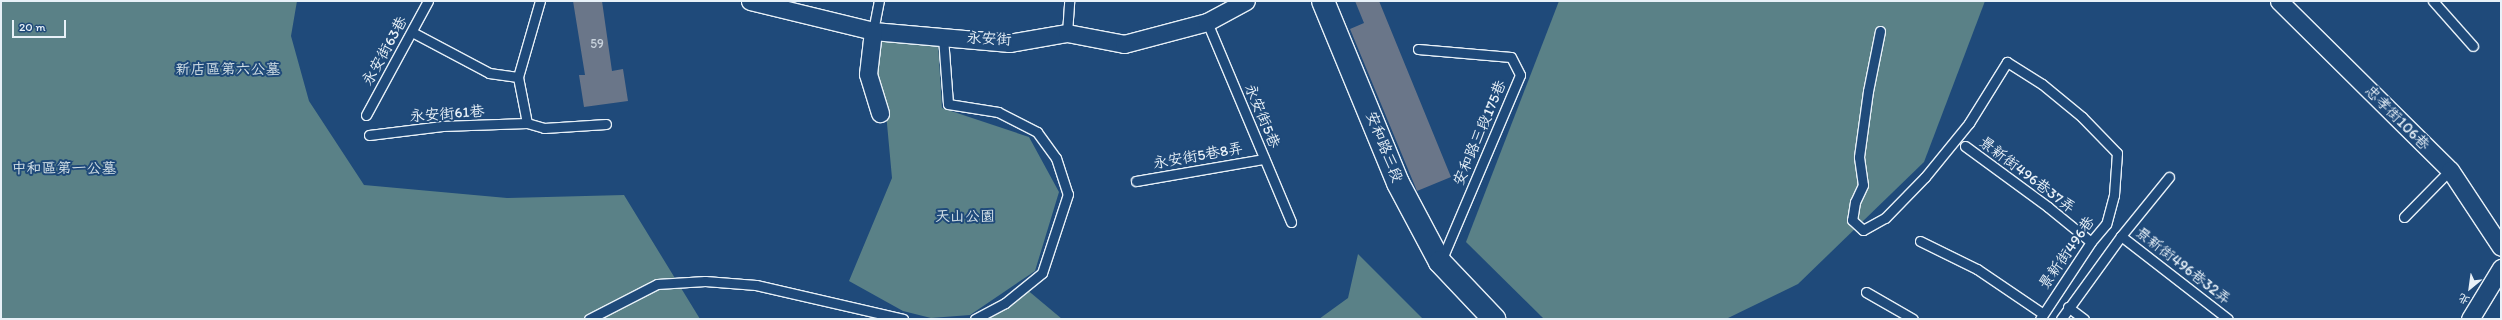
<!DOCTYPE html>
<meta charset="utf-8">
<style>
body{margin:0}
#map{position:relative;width:2502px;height:320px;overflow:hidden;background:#1f4a7a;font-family:Itim,"LXGW WenKai TC",sans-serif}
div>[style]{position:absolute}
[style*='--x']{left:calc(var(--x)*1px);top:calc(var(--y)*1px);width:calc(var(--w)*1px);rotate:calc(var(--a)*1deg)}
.green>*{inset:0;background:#5a8187}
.building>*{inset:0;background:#6a7689}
.roads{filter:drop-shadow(1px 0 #e8f1f8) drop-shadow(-1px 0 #e8f1f8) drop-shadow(0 1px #e8f1f8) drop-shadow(0 -1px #e8f1f8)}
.lane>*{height:9px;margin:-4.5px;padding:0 4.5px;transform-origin:4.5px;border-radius:4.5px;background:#1f4a7a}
.street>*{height:17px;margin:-8.5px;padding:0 8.5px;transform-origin:8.5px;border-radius:8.5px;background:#1f4a7a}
.secondary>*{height:22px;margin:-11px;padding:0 11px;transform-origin:11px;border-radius:11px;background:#1f4a7a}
span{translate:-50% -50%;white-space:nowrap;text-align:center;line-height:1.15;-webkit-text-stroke:4px #1f4a7a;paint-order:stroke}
.number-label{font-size:13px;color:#c8d2dc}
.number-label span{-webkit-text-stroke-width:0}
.street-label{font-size:15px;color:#e8f1f8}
.park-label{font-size:15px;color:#d3e0e7}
.frame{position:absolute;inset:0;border:2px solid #e8f1f8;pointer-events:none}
.north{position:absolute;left:2450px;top:268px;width:40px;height:40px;-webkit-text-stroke:3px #1f4a7a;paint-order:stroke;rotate:209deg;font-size:11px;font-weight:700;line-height:16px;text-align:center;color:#e8f1f8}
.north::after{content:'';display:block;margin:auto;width:14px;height:18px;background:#e8f1f8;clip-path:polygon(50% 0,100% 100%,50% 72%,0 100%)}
.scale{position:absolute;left:12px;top:20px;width:54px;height:18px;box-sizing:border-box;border:2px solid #e8f1f8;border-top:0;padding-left:5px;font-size:12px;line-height:14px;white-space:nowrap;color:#e8f1f8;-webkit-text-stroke:3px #1f4a7a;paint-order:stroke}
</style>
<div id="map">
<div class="green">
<i style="clip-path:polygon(1px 1px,297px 1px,291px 36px,309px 101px,364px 185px,507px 198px,624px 195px,700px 319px,1px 319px)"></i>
<i style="clip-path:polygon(1559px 1px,1985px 1px,1924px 162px,1798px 284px,1726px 319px,1544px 319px,1466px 242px)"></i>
<i style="clip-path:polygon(881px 36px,938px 43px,942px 108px,1029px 137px,1059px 192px,1035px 271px,970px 315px,931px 318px,903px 311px,849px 281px,892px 178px,886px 113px,872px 84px)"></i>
<i style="clip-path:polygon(1358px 254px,1423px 319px,1319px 319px,1348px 298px)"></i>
<i style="clip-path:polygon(1025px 288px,1062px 319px,989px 319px)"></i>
</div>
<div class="building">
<i style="clip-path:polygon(573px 1px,602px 1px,612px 71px,623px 69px,628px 101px,584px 107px,579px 75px,585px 75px)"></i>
<i style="clip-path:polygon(1355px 1px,1379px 1px,1451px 177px,1417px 191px,1350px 29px,1364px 23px)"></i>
</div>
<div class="roads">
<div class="lane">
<i style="--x:2433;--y:1;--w:60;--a:48.4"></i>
<i style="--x:1207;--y:22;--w:217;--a:67.2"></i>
<i style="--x:873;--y:31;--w:31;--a:-79"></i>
<i style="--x:1880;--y:31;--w:61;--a:101.3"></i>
<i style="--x:1868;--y:91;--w:67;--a:97.8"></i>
<i style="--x:1859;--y:157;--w:28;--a:82"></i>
<i style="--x:1863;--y:185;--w:19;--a:115"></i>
<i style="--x:1855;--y:202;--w:18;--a:99"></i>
<i style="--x:1852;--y:220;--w:15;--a:42"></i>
<i style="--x:1863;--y:230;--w:25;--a:-29"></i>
<i style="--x:1885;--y:218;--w:57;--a:-45.7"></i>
<i style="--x:1925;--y:177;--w:70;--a:-50.8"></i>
<i style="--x:1969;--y:123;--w:72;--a:-58.1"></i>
<i style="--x:2007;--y:62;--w:41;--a:32.2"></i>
<i style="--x:2042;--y:84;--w:52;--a:39.5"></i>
<i style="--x:2082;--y:117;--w:50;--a:45.8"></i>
<i style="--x:2117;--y:153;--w:42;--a:94.1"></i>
<i style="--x:2114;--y:195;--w:30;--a:105"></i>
<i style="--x:2106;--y:224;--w:23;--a:130"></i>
<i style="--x:2091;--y:242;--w:92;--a:123.5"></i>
<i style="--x:412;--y:32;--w:87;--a:28"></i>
<i style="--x:489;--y:73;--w:29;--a:8"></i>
<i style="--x:1067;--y:33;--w:32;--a:-86"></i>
<i style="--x:943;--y:37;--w:67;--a:85.7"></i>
<i style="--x:948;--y:104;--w:51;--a:9.1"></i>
<i style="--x:998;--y:112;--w:44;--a:27.1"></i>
<i style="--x:1037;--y:132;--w:32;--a:54"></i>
<i style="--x:1056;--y:158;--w:38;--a:72"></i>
<i style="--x:1068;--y:194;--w:83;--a:108.2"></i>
<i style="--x:1042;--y:273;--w:48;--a:141"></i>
<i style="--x:1005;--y:303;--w:34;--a:152"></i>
<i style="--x:1418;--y:49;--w:93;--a:4.9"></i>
<i style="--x:1511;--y:57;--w:20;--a:63"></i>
<i style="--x:1520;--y:75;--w:202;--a:113"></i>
<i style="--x:366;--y:115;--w:130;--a:-61.5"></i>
<i style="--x:527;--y:123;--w:47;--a:-101.1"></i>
<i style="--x:518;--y:77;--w:79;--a:-73.9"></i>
<i style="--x:369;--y:135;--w:74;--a:-7"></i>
<i style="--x:442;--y:126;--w:85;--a:-2"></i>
<i style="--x:527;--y:123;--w:18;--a:16"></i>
<i style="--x:544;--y:128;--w:62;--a:-3.7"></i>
<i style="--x:1965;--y:146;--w:103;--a:36.3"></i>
<i style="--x:2048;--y:207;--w:55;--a:39.1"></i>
<i style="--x:1136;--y:181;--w:130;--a:-9.8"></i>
<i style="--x:2404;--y:217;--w:66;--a:-45.6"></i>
<i style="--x:2121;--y:236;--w:135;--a:37.8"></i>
<i style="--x:1920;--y:241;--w:64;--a:26.2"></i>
<i style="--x:1977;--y:269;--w:78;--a:34.1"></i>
<i style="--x:1866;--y:292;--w:54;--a:29.9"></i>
<i style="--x:2068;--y:307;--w:20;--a:37"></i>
<i style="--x:589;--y:319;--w:76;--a:-27.2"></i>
<i style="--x:657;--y:284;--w:48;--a:-3.6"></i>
<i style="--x:705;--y:281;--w:51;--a:4.5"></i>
<i style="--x:756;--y:285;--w:151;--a:13"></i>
<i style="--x:2061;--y:319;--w:102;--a:-54.1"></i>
<i style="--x:2121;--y:236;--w:76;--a:-50.9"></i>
</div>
<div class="street">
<i style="--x:750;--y:1;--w:127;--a:13.7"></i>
<i style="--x:873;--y:31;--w:137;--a:5"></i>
<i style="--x:1009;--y:43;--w:59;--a:-9.8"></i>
<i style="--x:1067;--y:33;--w:58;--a:10.9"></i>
<i style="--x:1124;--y:44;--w:86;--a:-14.8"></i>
<i style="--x:1207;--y:22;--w:44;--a:-28.3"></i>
<i style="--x:2279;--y:1;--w:240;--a:44.7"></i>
<i style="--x:2450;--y:170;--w:92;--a:56.5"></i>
<i style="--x:873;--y:31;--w:43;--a:96.6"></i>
<i style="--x:868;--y:74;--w:41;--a:72.9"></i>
<i style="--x:2470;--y:319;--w:60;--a:-58.7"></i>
</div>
<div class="secondary">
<i style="--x:1323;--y:1;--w:197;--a:67.6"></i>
<i style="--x:1398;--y:183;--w:89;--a:62"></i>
<i style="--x:1440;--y:262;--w:79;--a:46.5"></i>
</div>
</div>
<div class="number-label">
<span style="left:597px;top:44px">59</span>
</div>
<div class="street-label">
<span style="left:989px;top:39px;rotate:3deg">永安街</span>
<span style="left:385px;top:51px;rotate:-61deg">永安街63巷</span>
<span style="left:447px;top:114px;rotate:-4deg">永安街61巷</span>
<span style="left:1262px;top:116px;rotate:67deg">永安街5巷</span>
<span style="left:2397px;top:118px;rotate:45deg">忠孝街106巷</span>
<span style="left:1480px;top:133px;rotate:-67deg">安和路三段175巷</span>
<span style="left:1384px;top:147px;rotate:68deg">安和路三段</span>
<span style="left:1198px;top:156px;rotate:-10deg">永安街5巷8弄</span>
<span style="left:2027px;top:175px;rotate:37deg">景新街496巷37弄</span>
<span style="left:2067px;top:253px;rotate:-55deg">景新街496巷</span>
<span style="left:2183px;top:266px;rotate:38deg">景新街496巷32弄</span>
</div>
<div class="park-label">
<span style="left:228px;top:70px">新店區第六公墓</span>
<span style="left:64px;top:169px">中和區第一公墓</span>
<span style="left:965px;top:217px">天山公園</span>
</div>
<div class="frame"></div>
<div class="north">北</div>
<div class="scale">20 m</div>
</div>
